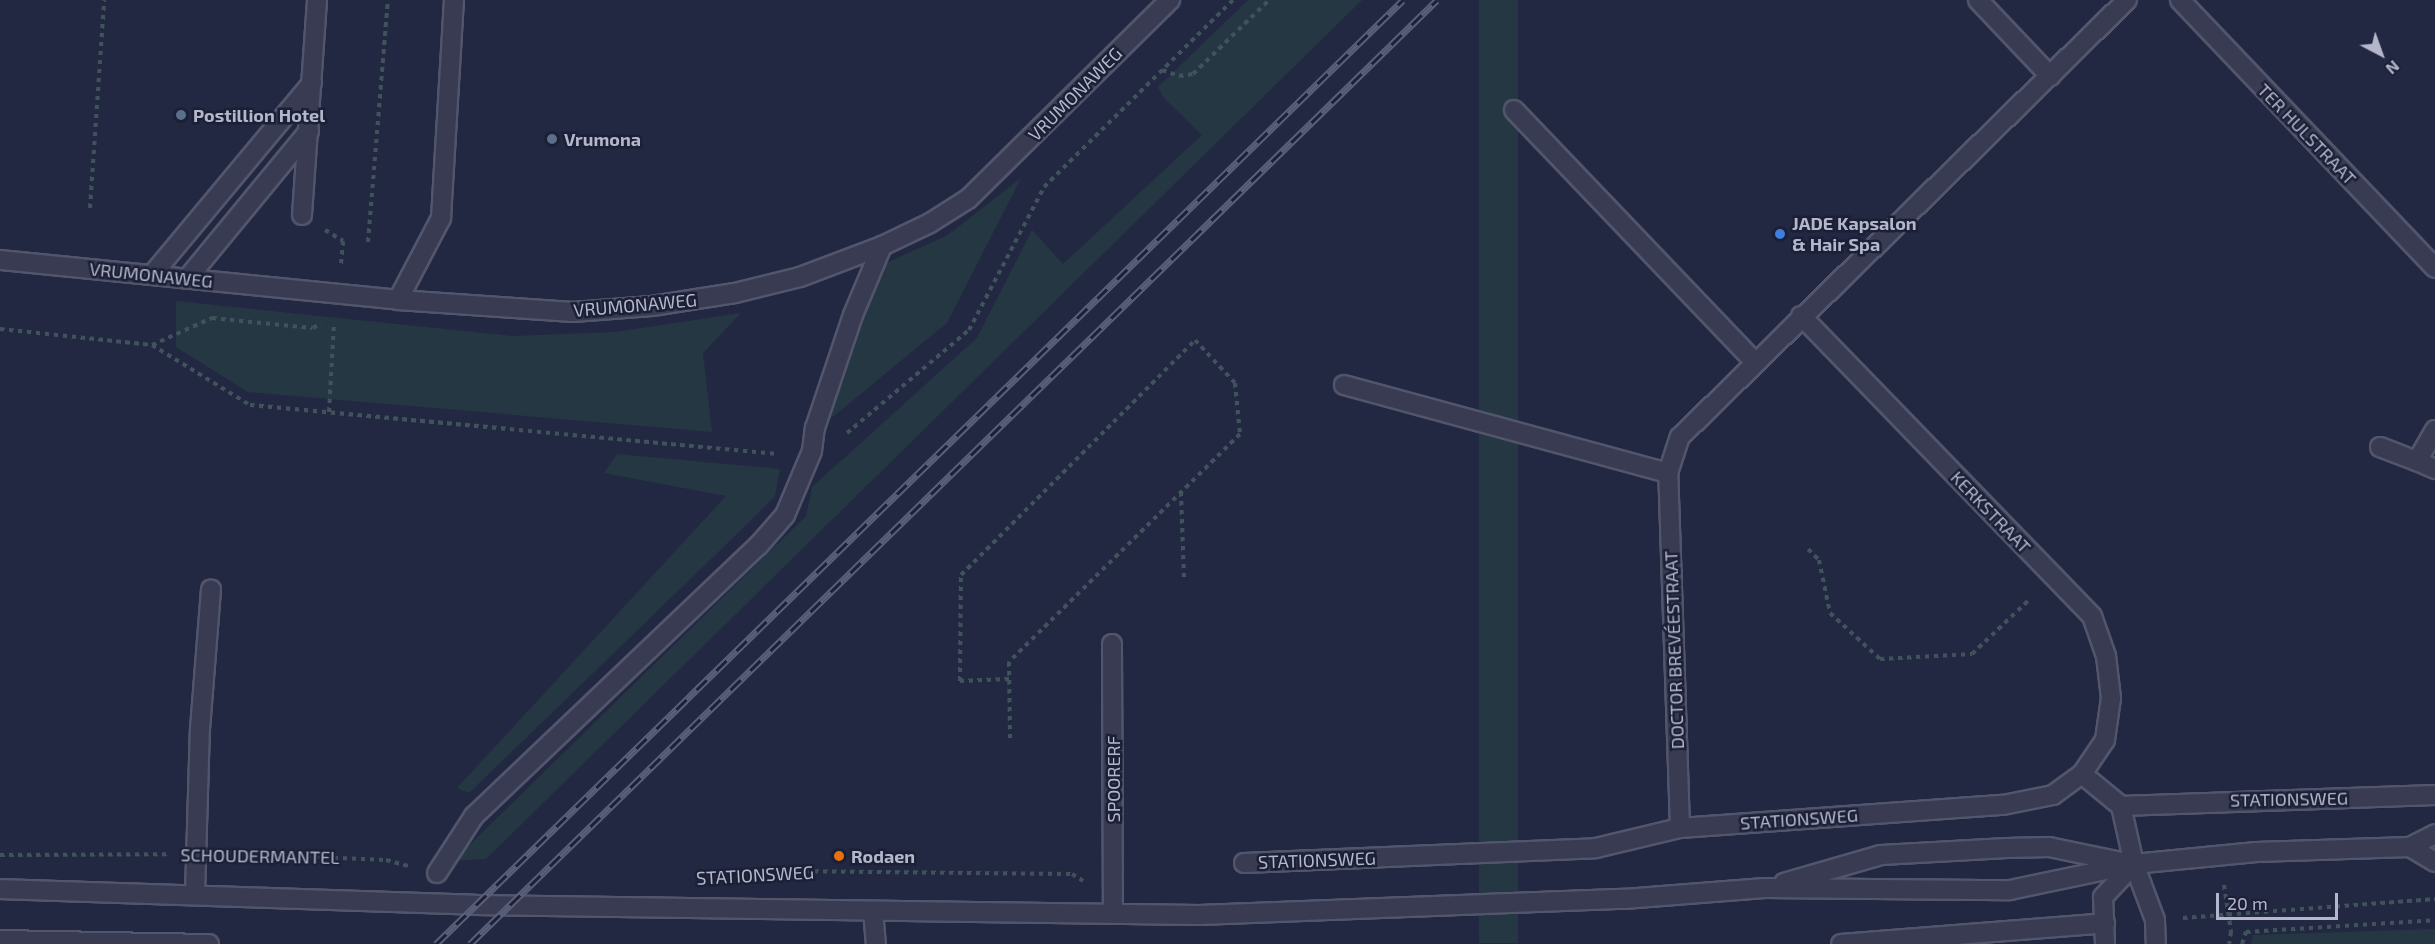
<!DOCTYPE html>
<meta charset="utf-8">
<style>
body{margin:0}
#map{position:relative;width:2435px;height:944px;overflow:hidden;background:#232842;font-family:"Exo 2",sans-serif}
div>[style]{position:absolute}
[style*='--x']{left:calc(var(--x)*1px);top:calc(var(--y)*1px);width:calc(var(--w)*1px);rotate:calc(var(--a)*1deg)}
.green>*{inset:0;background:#253743;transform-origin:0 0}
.path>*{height:4px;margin-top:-2px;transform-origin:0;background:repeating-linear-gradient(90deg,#40535d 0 4.5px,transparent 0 9px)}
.roads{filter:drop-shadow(2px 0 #52566c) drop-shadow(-2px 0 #52566c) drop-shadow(0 2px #52566c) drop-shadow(0 -2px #52566c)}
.minor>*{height:18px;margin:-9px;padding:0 9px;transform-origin:9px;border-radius:9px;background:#383b52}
.rail>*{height:7px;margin-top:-3.5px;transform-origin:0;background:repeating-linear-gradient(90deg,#1c2037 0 14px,#595e79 0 28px);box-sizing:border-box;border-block:2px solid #595e79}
.dots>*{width:16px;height:16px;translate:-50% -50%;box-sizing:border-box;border:3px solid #1c2037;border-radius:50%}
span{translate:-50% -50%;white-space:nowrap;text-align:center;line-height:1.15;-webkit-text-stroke:5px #1c2037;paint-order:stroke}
.street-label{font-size:18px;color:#b4b7cc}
.poi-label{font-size:18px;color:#b4b7cc;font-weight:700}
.left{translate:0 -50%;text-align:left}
.north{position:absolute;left:2351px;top:24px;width:60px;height:60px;-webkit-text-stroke:4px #1c2037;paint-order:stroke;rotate:139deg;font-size:16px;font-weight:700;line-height:24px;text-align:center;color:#b4b7cc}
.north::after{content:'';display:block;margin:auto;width:21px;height:27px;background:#b4b7cc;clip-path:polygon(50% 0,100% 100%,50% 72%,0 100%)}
.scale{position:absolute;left:2216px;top:893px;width:122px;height:27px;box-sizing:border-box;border:3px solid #b4b7cc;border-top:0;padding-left:8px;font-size:18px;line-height:21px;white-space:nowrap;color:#b4b7cc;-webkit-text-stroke:4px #1c2037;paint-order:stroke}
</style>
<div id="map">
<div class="green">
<i style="clip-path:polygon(1248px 0,1362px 0,486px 859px,453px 861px,806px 516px,812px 487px,977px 338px,1032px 230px,1063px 264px,1202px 135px,1163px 97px,1158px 87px)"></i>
<i style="left:1479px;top:0;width:39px;height:943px"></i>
<i style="clip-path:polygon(1021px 178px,947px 323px,824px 424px,882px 265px,948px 235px)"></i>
<i style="clip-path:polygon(176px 301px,512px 336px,615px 332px,741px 313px,703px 353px,712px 432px,248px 392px,176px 347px)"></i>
<i style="clip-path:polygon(617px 454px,780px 469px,775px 496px,741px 530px,469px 793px,457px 788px,726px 496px,604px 473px)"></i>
<i style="clip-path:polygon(2435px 929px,2435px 944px,2251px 944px,2253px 935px)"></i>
</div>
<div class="path">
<i style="--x:1162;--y:70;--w:18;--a:19"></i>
<i style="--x:1179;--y:76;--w:14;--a:-8"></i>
<i style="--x:1193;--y:74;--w:106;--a:-44.2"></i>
<i style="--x:90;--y:208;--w:208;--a:-86.1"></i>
<i style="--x:325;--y:230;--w:21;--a:31"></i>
<i style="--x:343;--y:241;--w:23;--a:95"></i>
<i style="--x:368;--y:242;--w:243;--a:-85.3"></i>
<i style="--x:0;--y:329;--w:153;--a:6"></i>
<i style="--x:152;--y:345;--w:115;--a:31.5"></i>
<i style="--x:250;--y:405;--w:530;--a:5.3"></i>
<i style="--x:152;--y:345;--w:66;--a:-24.2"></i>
<i style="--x:212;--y:318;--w:101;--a:5.7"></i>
<i style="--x:313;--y:328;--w:9;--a:-32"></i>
<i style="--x:329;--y:412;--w:89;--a:-86.8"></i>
<i style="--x:847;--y:433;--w:160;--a:-40.2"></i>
<i style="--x:969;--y:330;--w:161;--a:-62.3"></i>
<i style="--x:1044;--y:187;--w:266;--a:-44.7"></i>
<i style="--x:1181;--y:492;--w:86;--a:88"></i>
<i style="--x:1808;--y:549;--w:16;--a:45"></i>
<i style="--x:1819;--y:560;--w:54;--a:78.3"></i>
<i style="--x:1830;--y:613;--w:68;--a:42.6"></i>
<i style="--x:1880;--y:659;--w:92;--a:-3.1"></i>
<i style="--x:1972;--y:654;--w:81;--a:-43.5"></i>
<i style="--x:1009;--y:679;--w:49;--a:177.7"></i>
<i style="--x:960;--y:681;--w:106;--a:-89.5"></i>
<i style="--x:961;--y:575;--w:332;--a:-45.1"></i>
<i style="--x:1195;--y:340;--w:59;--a:47.1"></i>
<i style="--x:1235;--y:383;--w:51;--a:84.4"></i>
<i style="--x:1240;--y:434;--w:325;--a:135.4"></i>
<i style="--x:1009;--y:662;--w:76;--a:89.2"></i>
<i style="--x:226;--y:853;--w:160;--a:2.5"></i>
<i style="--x:386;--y:860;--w:24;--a:15"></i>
<i style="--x:0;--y:855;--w:167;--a:-0.3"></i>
<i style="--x:754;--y:876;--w:25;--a:-12"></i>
<i style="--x:778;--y:871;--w:294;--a:0.6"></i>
<i style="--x:1072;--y:874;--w:13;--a:32"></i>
<i style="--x:2224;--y:885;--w:48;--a:81.5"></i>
<i style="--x:2231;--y:932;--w:12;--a:99"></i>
<i style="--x:2183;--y:918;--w:253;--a:-4.3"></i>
<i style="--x:2242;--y:944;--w:13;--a:-72"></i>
<i style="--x:2246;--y:932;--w:189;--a:-3.6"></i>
</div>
<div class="roads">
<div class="minor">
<i style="--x:1978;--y:0;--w:105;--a:46.5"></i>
<i style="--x:2180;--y:0;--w:370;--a:46.4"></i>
<i style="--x:1514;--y:110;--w:347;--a:46.3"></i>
<i style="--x:302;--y:215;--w:216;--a:-86"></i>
<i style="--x:0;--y:260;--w:400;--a:5.7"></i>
<i style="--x:398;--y:300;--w:175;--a:3.9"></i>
<i style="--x:573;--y:312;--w:79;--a:-4.3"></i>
<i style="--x:652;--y:306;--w:84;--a:-8.9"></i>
<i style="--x:735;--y:293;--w:67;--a:-13.8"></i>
<i style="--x:800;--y:277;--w:88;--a:-20.7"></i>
<i style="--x:882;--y:246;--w:53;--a:-25.6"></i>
<i style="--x:930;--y:223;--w:45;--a:-32.3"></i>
<i style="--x:968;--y:199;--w:284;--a:-44.6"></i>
<i style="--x:152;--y:275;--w:250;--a:-50.2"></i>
<i style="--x:187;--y:279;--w:192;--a:-50.5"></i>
<i style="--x:398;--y:300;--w:93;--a:-62.3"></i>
<i style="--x:441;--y:218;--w:218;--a:-86.6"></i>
<i style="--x:1344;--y:385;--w:336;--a:15.2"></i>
<i style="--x:2435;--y:430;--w:36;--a:120"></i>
<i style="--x:2417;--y:461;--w:20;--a:24"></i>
<i style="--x:2380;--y:447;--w:40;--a:21"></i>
<i style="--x:1112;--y:644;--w:269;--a:89.8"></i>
<i style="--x:2082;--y:774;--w:50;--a:39.4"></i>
<i style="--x:2121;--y:806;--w:314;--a:-2"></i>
<i style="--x:2121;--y:806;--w:59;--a:77.4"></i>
<i style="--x:2134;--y:864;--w:60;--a:69.4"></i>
<i style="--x:2155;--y:920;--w:24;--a:88"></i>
<i style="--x:1680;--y:828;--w:355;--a:-91.9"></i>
<i style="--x:1668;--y:473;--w:38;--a:-72"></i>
<i style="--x:1680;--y:437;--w:625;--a:-44.35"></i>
<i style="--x:2410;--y:847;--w:29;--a:31"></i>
<i style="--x:1244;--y:863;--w:352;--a:-2.4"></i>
<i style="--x:1596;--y:848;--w:86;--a:-13.4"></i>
<i style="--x:1680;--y:828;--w:324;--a:-4.1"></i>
<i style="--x:2003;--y:805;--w:51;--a:-11.3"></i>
<i style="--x:2053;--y:795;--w:36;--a:-36"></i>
<i style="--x:2082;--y:774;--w:41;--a:-55.9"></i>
<i style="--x:2105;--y:740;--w:42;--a:-81.9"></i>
<i style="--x:2111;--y:698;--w:42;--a:-96.8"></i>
<i style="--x:2106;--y:656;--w:42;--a:-109.3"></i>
<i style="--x:2092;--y:616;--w:418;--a:-134.1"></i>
<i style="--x:437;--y:873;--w:68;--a:-57"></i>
<i style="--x:474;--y:816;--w:392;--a:-43.6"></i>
<i style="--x:758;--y:546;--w:41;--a:-48.9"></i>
<i style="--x:785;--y:515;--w:69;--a:-67.1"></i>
<i style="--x:812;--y:451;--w:23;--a:-83"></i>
<i style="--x:815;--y:428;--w:119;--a:-71.4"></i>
<i style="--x:853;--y:315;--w:75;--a:-67.2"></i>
<i style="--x:1784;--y:883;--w:101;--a:-16.1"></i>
<i style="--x:1881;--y:855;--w:126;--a:-3.2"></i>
<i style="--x:2007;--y:848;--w:42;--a:-1.4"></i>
<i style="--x:2049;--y:847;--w:79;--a:11.7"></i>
<i style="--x:0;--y:889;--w:474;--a:1.9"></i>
<i style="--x:474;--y:905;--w:725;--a:0.79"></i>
<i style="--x:1199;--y:915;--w:425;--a:-2.2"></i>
<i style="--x:1624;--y:899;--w:141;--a:-4.5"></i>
<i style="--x:1765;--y:888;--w:245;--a:0.5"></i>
<i style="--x:2010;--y:890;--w:127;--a:-11.8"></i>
<i style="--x:2134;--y:864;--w:123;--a:-5.6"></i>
<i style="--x:2256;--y:852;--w:154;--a:-1.9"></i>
<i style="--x:2410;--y:847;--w:28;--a:-27"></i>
<i style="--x:195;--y:894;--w:165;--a:-88.3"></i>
<i style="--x:200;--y:729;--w:140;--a:-85.5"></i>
<i style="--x:873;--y:911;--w:33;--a:85"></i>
<i style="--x:0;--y:940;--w:209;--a:1.1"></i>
<i style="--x:1841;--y:944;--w:265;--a:-4.5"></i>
<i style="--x:2105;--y:944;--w:47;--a:-92.4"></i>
<i style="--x:2103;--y:897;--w:45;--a:-46.8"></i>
</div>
</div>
<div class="rail">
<i style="--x:436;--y:944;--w:1351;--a:-44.31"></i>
<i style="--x:470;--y:944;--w:1351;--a:-44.31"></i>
</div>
<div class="dots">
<i style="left:181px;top:115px;background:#5c6f8a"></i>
<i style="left:552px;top:139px;background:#5c6f8a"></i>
<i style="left:1780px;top:234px;background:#3f7fe0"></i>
<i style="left:839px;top:856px;background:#e8710a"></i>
</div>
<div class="street-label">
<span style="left:1075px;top:94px;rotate:-45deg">VRUMONAWEG</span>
<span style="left:2307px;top:134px;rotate:46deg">TER HULSTRAAT</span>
<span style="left:151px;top:275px;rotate:6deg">VRUMONAWEG</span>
<span style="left:635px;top:305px;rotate:-5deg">VRUMONAWEG</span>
<span style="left:1991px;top:512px;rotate:46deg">KERKSTRAAT</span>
<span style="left:1674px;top:650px;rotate:-92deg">DOCTOR BREVÉESTRAAT</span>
<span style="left:1113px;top:779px;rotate:-90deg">SPOORERF</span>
<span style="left:2289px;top:799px;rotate:-1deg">STATIONSWEG</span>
<span style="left:1799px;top:819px;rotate:-4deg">STATIONSWEG</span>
<span style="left:260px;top:856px;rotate:1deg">SCHOUDERMANTEL</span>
<span style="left:1317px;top:860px;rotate:-2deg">STATIONSWEG</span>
<span style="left:755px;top:875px;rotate:-3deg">STATIONSWEG</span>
</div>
<div class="poi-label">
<span class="left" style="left:193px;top:115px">Postillion Hotel</span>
<span class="left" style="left:564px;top:139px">Vrumona</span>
<span class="left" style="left:1792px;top:234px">JADE Kapsalon<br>&amp; Hair Spa</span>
<span class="left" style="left:851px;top:856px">Rodaen</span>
</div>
<div class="north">N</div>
<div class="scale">20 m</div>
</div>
